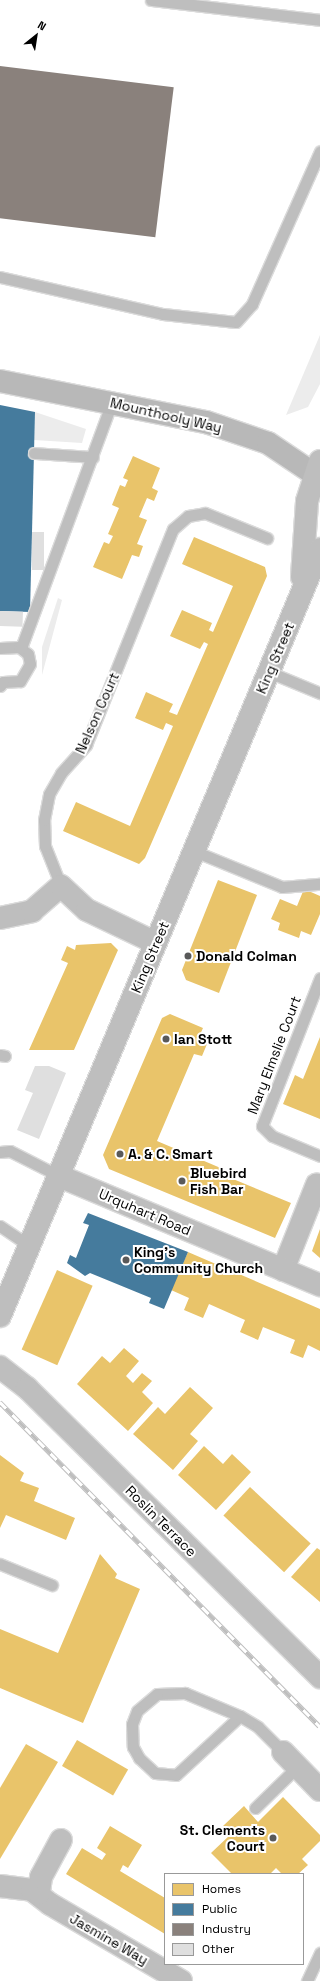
<!DOCTYPE html>
<style>
body{margin:0}
#map{position:relative;width:320px;height:1981px;overflow:hidden;background:#fff;font-family:"Space Grotesk",sans-serif}
div>[style]{position:absolute}
[style*='--x']{left:calc(var(--x)*1px);top:calc(var(--y)*1px);width:calc(var(--w)*1px);rotate:calc(var(--a)*1deg)}
.green>*{inset:0;background:#ececec}
.homes>*{inset:0;background:#e9c46a;transform-origin:0 0}
.public>*{inset:0;background:#457b9d}
.industry>*{inset:0;background:#8a817c;transform-origin:0 0}
.building>*{inset:0;background:#dfdfdf;transform-origin:0 0}
.roads{filter:drop-shadow(1px 0 #dbdbdb) drop-shadow(-1px 0 #dbdbdb) drop-shadow(0 1px #dbdbdb) drop-shadow(0 -1px #dbdbdb)}
.service>*{height:11px;margin:-5.5px;padding:0 5.5px;transform-origin:5.5px;border-radius:5.5px;background:#bebebe}
.minor>*{height:22px;margin:-11px;padding:0 11px;transform-origin:11px;border-radius:11px;background:#bebebe}
.tertiary>*{height:22px;margin:-11px;padding:0 11px;transform-origin:11px;border-radius:11px;background:#bebebe}
.secondary>*{height:22px;margin:-11px;padding:0 11px;transform-origin:11px;border-radius:11px;background:#b8b8b8}
.primary>*{height:22px;margin:-11px;padding:0 11px;transform-origin:11px;border-radius:11px;background:#bebebe}
.rail>*{height:4.5px;margin-top:-2.25px;transform-origin:0;background:repeating-linear-gradient(90deg,#fff 0 9px,#bebebe 0 18px);box-sizing:border-box;border-block:1px solid #bebebe}
.dots>*{width:11px;height:11px;translate:-50% -50%;box-sizing:border-box;border:2px solid #fff;border-radius:50%}
span{translate:-50% -50%;white-space:nowrap;text-align:center;line-height:1.15;-webkit-text-stroke:4px #fff;paint-order:stroke}
.street-label{font-size:14px;color:#000}
.poi-label{font-size:14px;color:#000;font-weight:700}
.left{translate:0 -50%;text-align:left}
.right{translate:-100% -50%;text-align:right}
.legend{position:absolute;left:164px;top:1873px;width:140px;height:92px;box-sizing:border-box;background:#fff;border:1px solid #999;margin:0;padding:5px 7px;list-style:none;font-size:12px;color:#000}
.legend li{display:flex;align-items:center;gap:8px;height:20px}
.legend b{width:20px;border:1px solid #999}
.north{position:absolute;left:16px;top:16px;width:40px;height:40px;-webkit-text-stroke:3px #fff;paint-order:stroke;rotate:30deg;font-size:11px;font-weight:700;line-height:16px;text-align:center;color:#000}
.north::after{content:'';display:block;margin:auto;width:14px;height:18px;background:#000;clip-path:polygon(50% 0,100% 100%,50% 72%,0 100%)}
</style>
<div id="map">
<div class="green">
<i style="clip-path:polygon(320px 335px,320px 384px,308px 407px,286px 415px)"></i>
<i style="clip-path:polygon(35px 412px,86px 429px,82px 443px,34px 440px)"></i>
<i style="clip-path:polygon(58px 598px,62px 600px,42px 675px,42px 647px)"></i>
</div>
<div class="homes">
<i style="clip-path:polygon(133px 456px,160px 468px,152px 488px,158px 491px,154px 501px,147px 498px,139px 517px,147px 520px,137px 544px,143px 546px,139px 557px,132px 555px,122px 579px,93px 567px,104px 542px,109px 544px,113px 536px,108px 534px,119px 508px,112px 505px,120px 485px,125px 487px,128px 480px,123px 478px)"></i>
<i style="clip-path:polygon(194px 537px,265px 567px,267px 576px,145px 858px,139px 864px,63px 831px,76px 802px,130px 826px,173px 726px,166px 723px,163px 730px,135px 718px,146px 692px,173px 704px,169px 712px,177px 715px,208px 644px,204px 642px,200px 649px,170px 636px,182px 610px,212px 623px,209px 630px,213px 632px,233px 586px,182px 564px)"></i>
<i style="clip-path:polygon(218px 880px,257px 895px,219px 993px,186px 980px,182px 970px)"></i>
<i style="clip-path:polygon(304px 889px,320px 896px,320px 914px,311px 935px,301px 931px,299px 938px,278px 930px,280px 923px,271px 919px,280px 899px,297px 906px)"></i>
<i style="clip-path:polygon(111px 943px,118px 950px,74px 1050px,29px 1050px,68px 963px,61px 960px,67px 946px,75px 950px,76px 945px)"></i>
<i style="clip-path:polygon(170px 1014px,203px 1028px,198px 1039px,207px 1044px,202px 1056px,194px 1054px,157px 1141px,223px 1169px,221px 1174px,291px 1203px,275px 1238px,109px 1169px,103px 1155px,162px 1018px)"></i>
<i style="clip-path:polygon(320px 1037px,320px 1119px,283px 1104px,295px 1075px,303px 1079px)"></i>
<i style="clip-path:polygon(320px 1229px,320px 1258px,312px 1251px)"></i>
<i style="clip-path:polygon(188px 1252px,320px 1309px,320px 1351px,308px 1345px,303px 1358px,290px 1353px,295px 1340px,263px 1327px,258px 1340px,240px 1332px,245px 1320px,209px 1304px,203px 1318px,184px 1310px,189px 1298px,171px 1290px)"></i>
<i style="left:57px;top:1270px;width:39px;height:87px;rotate:24deg"></i>
<i style="clip-path:polygon(124px 1348px,139px 1361px,126px 1376px,133px 1383px,142px 1373px,152px 1381px,142px 1392px,153px 1403px,128px 1431px,77px 1384px,102px 1356px,110px 1363px)"></i>
<i style="clip-path:polygon(190px 1387px,213px 1408px,190px 1434px,198px 1441px,173px 1470px,133px 1434px,158px 1407px,165px 1414px)"></i>
<i style="clip-path:polygon(204px 1446px,223px 1464px,232px 1454px,251px 1472px,216px 1510px,178px 1475px)"></i>
<i style="clip-path:polygon(0 1455px,24px 1473px,20px 1481px,39px 1488px,34px 1501px,75px 1518px,66px 1540px,6px 1515px,0 1528px)"></i>
<i style="left:250px;top:1487px;width:83px;height:39px;rotate:43deg"></i>
<i style="clip-path:polygon(317px 1548px,320px 1550px,320px 1602px,291px 1577px)"></i>
<i style="clip-path:polygon(100px 1554px,117px 1574px,115px 1578px,140px 1589px,83px 1723px,0 1688px,0 1629px,58px 1653px)"></i>
<i style="left:77px;top:1740px;width:59px;height:30px;rotate:30deg"></i>
<i style="clip-path:polygon(26px 1744px,58px 1762px,0 1859px,0 1788px)"></i>
<i style="clip-path:polygon(283px 1797px,320px 1835px,320px 1841px,302px 1859px,308px 1865px,298px 1874px,282px 1874px,276px 1868px,270px 1874px,232px 1874px,211px 1853px,230px 1835px,223px 1826px,244px 1806px,258px 1822px)"></i>
<i style="clip-path:polygon(110px 1826px,142px 1845px,128px 1868px,123px 1865px,120px 1871px,165px 1898px,165px 1934px,66px 1874px,82px 1848px,102px 1860px,106px 1854px,97px 1848px)"></i>
</div>
<div class="public">
<i style="clip-path:polygon(0 405px,35px 412px,30px 612px,0 611px)"></i>
<i style="clip-path:polygon(88px 1213px,188px 1252px,164px 1309px,149px 1303px,151px 1298px,90px 1273px,85px 1276px,67px 1263px,70px 1255px,76px 1258px,89px 1225px,83px 1223px)"></i>
</div>
<div class="industry">
<i style="left:0;top:66px;width:175px;height:151px;rotate:7deg"></i>
</div>
<div class="building">
<i style="left:32px;top:532px;width:12px;height:38px"></i>
<i style="left:0;top:611px;width:23px;height:15px;rotate:2deg"></i>
<i style="clip-path:polygon(35px 1066px,49px 1066px,66px 1073px,39px 1139px,17px 1130px,33px 1093px,25px 1090px)"></i>
</div>
<div class="roads">
<div class="service">
<i style="--x:151;--y:0;--w:170;--a:6.7"></i>
<i style="--x:0;--y:277;--w:167;--a:12.8"></i>
<i style="--x:163;--y:314;--w:73;--a:6.3"></i>
<i style="--x:236;--y:322;--w:24;--a:-48"></i>
<i style="--x:252;--y:304;--w:167;--a:-66"></i>
<i style="--x:34;--y:453;--w:59;--a:3.9"></i>
<i style="--x:0;--y:648;--w:19;--a:-3"></i>
<i style="--x:19;--y:647;--w:11;--a:38"></i>
<i style="--x:28;--y:654;--w:10;--a:79"></i>
<i style="--x:30;--y:664;--w:20;--a:120"></i>
<i style="--x:20;--y:681;--w:17;--a:177"></i>
<i style="--x:3;--y:682;--w:5;--a:127"></i>
<i style="--x:21;--y:648;--w:262;--a:-69.7"></i>
<i style="--x:269;--y:672;--w:55;--a:22.4"></i>
<i style="--x:194;--y:851;--w:95;--a:22.2"></i>
<i style="--x:282;--y:887;--w:38;--a:-5"></i>
<i style="--x:61;--y:886;--w:43;--a:-111.8"></i>
<i style="--x:45;--y:846;--w:26;--a:-92"></i>
<i style="--x:44;--y:820;--w:26;--a:-79"></i>
<i style="--x:49;--y:794;--w:24;--a:-60"></i>
<i style="--x:61;--y:773;--w:38;--a:-48"></i>
<i style="--x:86;--y:745;--w:233;--a:-68.1"></i>
<i style="--x:173;--y:529;--w:20;--a:-41"></i>
<i style="--x:188;--y:516;--w:17;--a:-10"></i>
<i style="--x:205;--y:513;--w:67;--a:22"></i>
<i style="--x:320;--y:978;--w:159;--a:111.4"></i>
<i style="--x:262;--y:1126;--w:14;--a:45"></i>
<i style="--x:272;--y:1136;--w:52;--a:22.6"></i>
<i style="--x:0;--y:1055;--w:5;--a:11"></i>
<i style="--x:0;--y:1152;--w:10;--a:-6"></i>
<i style="--x:10;--y:1151;--w:55;--a:27"></i>
<i style="--x:0;--y:1226;--w:36;--a:34"></i>
<i style="--x:0;--y:1564;--w:56;--a:22"></i>
<i style="--x:240;--y:1716;--w:60;--a:-157.3"></i>
<i style="--x:185;--y:1693;--w:28;--a:178"></i>
<i style="--x:157;--y:1694;--w:26;--a:140"></i>
<i style="--x:137;--y:1711;--w:14;--a:111"></i>
<i style="--x:132;--y:1724;--w:23;--a:88"></i>
<i style="--x:133;--y:1747;--w:13;--a:61"></i>
<i style="--x:139;--y:1758;--w:22;--a:43"></i>
<i style="--x:155;--y:1773;--w:21;--a:5"></i>
<i style="--x:176;--y:1775;--w:87;--a:-42.7"></i>
<i style="--x:240;--y:1716;--w:21;--a:31"></i>
<i style="--x:258;--y:1727;--w:35;--a:45"></i>
<i style="--x:255;--y:1808;--w:59;--a:-44.3"></i>
<i style="--x:307;--y:1981;--w:31;--a:-65"></i>
</div>
<div class="minor">
<i style="--x:0;--y:918;--w:33;--a:-12"></i>
<i style="--x:32;--y:911;--w:38;--a:-41"></i>
<i style="--x:61;--y:886;--w:35;--a:43"></i>
<i style="--x:87;--y:910;--w:76;--a:25.6"></i>
<i style="--x:283;--y:1270;--w:92;--a:-68.4"></i>
<i style="--x:0;--y:1367;--w:34;--a:38"></i>
<i style="--x:27;--y:1388;--w:412;--a:44.6"></i>
<i style="--x:283;--y:1752;--w:53;--a:45.8"></i>
<i style="--x:0;--y:1886;--w:32;--a:7"></i>
<i style="--x:32;--y:1890;--w:23;--a:38"></i>
<i style="--x:50;--y:1904;--w:152;--a:30.4"></i>
<i style="--x:39;--y:1893;--w:16;--a:-83"></i>
<i style="--x:41;--y:1877;--w:42;--a:-61.6"></i>
</div>
<div class="tertiary">
<i style="--x:59;--y:1176;--w:283;--a:22.7"></i>
</div>
<div class="secondary">
<i style="--x:0;--y:381;--w:210;--a:11.3"></i>
<i style="--x:206;--y:422;--w:65;--a:18.7"></i>
<i style="--x:268;--y:443;--w:63;--a:33.9"></i>
</div>
<div class="primary">
<i style="--x:302;--y:577;--w:76;--a:-86.2"></i>
<i style="--x:307;--y:501;--w:42;--a:-72"></i>
<i style="--x:0;--y:1316;--w:831;--a:-67.35"></i>
</div>
</div>
<div class="rail">
<i style="--x:0;--y:1402;--w:455;--a:45.4"></i>
</div>
<div class="dots">
<i style="left:188px;top:956px;background:#595959"></i>
<i style="left:166px;top:1039px;background:#595959"></i>
<i style="left:120px;top:1154px;background:#595959"></i>
<i style="left:182px;top:1181px;background:#595959"></i>
<i style="left:126px;top:1260px;background:#595959"></i>
<i style="left:273px;top:1838px;background:#595959"></i>
</div>
<div class="street-label">
<span style="left:166px;top:415px;rotate:13deg">Mounthooly Way</span>
<span style="left:275px;top:658px;rotate:-67deg">King Street</span>
<span style="left:97px;top:713px;rotate:-66deg">Nelson Court</span>
<span style="left:150px;top:957px;rotate:-67deg">King Street</span>
<span style="left:274px;top:1055px;rotate:-69deg">Mary Elmslie Court</span>
<span style="left:145px;top:1212px;rotate:23deg">Urquhart Road</span>
<span style="left:161px;top:1521px;rotate:45deg">Roslin Terrace</span>
<span style="left:109px;top:1939px;rotate:30deg">Jasmine Way</span>
</div>
<div class="poi-label">
<span class="left" style="left:196px;top:956px">Donald Colman</span>
<span class="left" style="left:174px;top:1039px">Ian Stott</span>
<span class="left" style="left:128px;top:1154px">A. &amp; C. Smart</span>
<span class="left" style="left:190px;top:1181px">Bluebird<br>Fish Bar</span>
<span class="left" style="left:134px;top:1260px">King's<br>Community Church</span>
<span class="right" style="left:265px;top:1838px">St. Clements<br>Court</span>
</div>
<ul class="legend">
<li><b style="height:11px;background:#e9c46a"></b>Homes</li>
<li><b style="height:11px;background:#457b9d"></b>Public</li>
<li><b style="height:11px;background:#8a817c"></b>Industry</li>
<li><b style="height:11px;background:#dfdfdf"></b>Other</li>
</ul>
<div class="north">N</div>
</div>
